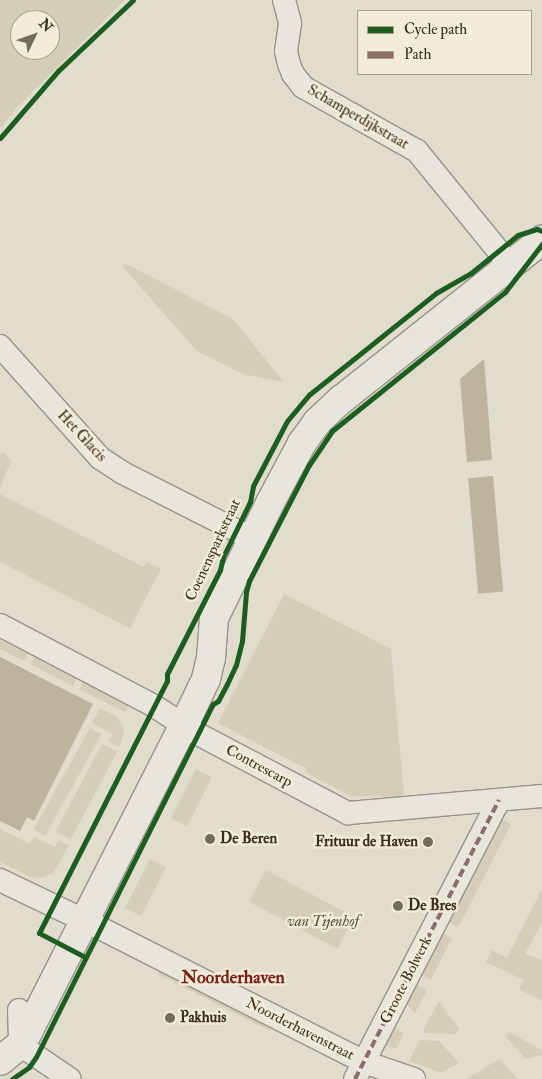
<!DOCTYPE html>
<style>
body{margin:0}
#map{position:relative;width:542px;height:1079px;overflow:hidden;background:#e1dccb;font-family:"IM FELL Double Pica",serif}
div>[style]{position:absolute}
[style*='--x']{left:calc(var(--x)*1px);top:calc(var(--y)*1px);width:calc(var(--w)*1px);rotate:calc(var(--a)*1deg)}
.green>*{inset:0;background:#d5cdb7;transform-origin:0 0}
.water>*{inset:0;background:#beb49e;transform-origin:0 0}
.roads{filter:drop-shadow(1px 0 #989388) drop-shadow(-1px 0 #989388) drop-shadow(0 1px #989388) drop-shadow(0 -1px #989388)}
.minor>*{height:22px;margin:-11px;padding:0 11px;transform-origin:11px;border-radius:11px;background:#e8e5dd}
.tertiary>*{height:28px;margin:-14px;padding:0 14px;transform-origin:14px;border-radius:14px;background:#e8e5dd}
.quiet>*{height:4px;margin-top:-2px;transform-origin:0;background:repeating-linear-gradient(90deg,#8d6e63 0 8px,transparent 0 12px)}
.cycleway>*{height:5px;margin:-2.5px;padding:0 2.5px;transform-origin:2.5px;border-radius:2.5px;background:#1b5e20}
.dots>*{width:14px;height:14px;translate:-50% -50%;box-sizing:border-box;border:2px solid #f1ebd8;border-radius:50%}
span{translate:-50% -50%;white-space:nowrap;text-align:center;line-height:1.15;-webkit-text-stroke:5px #f1ebd8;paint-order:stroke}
.street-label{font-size:15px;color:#3d2c1e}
.poi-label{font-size:15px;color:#3d2c1e;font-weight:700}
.left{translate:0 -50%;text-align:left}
.right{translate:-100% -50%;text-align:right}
.park-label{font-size:15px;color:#5a4a39;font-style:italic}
.quarter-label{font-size:18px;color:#7a1f14;font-weight:700}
.legend{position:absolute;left:357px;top:10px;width:175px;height:65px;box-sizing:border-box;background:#f1ebd8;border:1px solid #a99f8e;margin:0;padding:6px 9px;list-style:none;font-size:15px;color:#3d2c1e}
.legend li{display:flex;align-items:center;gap:10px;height:25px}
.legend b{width:25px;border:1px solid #a99f8e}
.north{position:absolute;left:10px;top:10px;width:50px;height:50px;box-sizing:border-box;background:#f1ebd8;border:1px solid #a99f8e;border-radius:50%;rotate:48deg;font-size:14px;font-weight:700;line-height:20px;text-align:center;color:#3d2c1e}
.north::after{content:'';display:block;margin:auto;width:18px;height:22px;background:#766a5b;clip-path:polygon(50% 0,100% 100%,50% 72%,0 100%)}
</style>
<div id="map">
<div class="green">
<i style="clip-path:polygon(evenodd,0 0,125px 0,21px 103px,0 128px,0 0,20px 20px,50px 20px,50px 50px,20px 50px,20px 20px)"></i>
<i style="clip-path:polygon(124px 263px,233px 319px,284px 382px,245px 375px,197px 351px,122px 266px)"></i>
<i style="clip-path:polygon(3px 452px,11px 461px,0 488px,0 454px)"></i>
<i style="clip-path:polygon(0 494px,144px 567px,147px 562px,161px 569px,130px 628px,0 562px)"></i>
<i style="clip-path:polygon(284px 594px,391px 649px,404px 797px,350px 796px,305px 772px,307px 769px,218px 723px)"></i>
<i style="clip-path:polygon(0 640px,28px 654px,24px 661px,0 649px)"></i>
<i style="left:34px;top:657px;width:48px;height:8px;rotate:27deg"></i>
<i style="left:83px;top:682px;width:51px;height:8px;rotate:27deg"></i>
<i style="clip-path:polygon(100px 708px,116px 716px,122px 724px,124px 733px,119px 747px,109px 741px,113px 734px,92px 723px)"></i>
<i style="left:90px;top:728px;width:13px;height:116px;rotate:29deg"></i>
<i style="left:102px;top:744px;width:17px;height:99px;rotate:28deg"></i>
<i style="left:196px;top:769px;width:18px;height:55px;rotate:27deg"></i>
<i style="clip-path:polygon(295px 791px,348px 818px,440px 812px,441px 818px,351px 825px,292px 797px)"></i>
<i style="left:511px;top:824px;width:116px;height:21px;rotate:117deg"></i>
<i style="clip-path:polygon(0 829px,30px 844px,34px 837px,55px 847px,59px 840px,69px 845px,54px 872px,44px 877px,32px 878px,0 862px)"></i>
<i style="left:150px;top:859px;width:18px;height:55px;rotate:27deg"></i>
<i style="left:266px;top:870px;width:100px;height:36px;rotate:28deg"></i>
<i style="clip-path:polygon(542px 889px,542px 923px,525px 954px,542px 960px,542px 1001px,519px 989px,524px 980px,486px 962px,492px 950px,507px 958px)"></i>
<i style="left:436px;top:930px;width:18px;height:47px;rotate:27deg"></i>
<i style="left:162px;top:967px;width:125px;height:8px;rotate:27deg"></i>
<i style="clip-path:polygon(410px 981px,427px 990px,415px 1013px,401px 998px)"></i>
<i style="clip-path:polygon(439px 1001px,459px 1029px,456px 1034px,425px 1033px,423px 1030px)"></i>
<i style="clip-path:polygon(390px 1022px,404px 1034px,396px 1049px,378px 1043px)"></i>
<i style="clip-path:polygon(509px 1032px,542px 1050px,542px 1055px,526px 1059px,505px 1036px)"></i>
<i style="clip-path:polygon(420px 1040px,439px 1041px,459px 1063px,441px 1073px,409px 1061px)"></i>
<i style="clip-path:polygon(499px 1059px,518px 1079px,468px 1079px,468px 1078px)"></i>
</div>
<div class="water">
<i style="clip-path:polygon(484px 359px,492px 460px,467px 462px,460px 379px)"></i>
<i style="left:493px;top:476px;width:116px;height:25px;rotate:85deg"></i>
<i style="clip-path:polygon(0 657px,93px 704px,34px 821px,27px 817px,20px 831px,0 821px)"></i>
</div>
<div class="roads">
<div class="minor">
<i style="--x:284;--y:0;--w:24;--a:75"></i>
<i style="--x:290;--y:23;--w:28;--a:98"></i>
<i style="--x:286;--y:51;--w:13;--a:77"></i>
<i style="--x:289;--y:64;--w:11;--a:68"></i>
<i style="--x:293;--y:74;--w:16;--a:52"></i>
<i style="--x:303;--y:87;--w:131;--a:29.3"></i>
<i style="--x:417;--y:151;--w:147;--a:50.8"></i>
<i style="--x:0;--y:346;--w:150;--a:48.2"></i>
<i style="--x:100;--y:458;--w:27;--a:33"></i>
<i style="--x:123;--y:473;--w:146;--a:26.9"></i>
<i style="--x:0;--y:625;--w:174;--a:27.7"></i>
<i style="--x:154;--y:706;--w:52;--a:32.5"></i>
<i style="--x:198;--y:734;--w:170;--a:27.8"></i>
<i style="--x:348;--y:813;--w:195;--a:-5"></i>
<i style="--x:0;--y:880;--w:111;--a:25.6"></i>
<i style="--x:100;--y:928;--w:296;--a:26.9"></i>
<i style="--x:364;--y:1062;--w:53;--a:18.8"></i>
<i style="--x:19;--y:1010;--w:35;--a:88"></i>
<i style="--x:20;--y:1045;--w:60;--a:34.2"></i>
<i style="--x:355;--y:1079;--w:314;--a:-62.7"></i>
</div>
<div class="tertiary">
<i style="--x:0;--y:1061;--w:26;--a:-39"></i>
<i style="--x:20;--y:1045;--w:15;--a:-58"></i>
<i style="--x:28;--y:1032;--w:344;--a:-63.1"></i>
<i style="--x:184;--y:725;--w:51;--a:-64.4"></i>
<i style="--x:206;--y:679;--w:22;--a:-77"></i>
<i style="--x:211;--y:658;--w:40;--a:-85.7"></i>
<i style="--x:214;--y:618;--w:128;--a:-64"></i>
<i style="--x:270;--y:503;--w:68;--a:-61.9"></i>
<i style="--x:302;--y:443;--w:26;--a:-54"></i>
<i style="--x:317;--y:422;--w:34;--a:-43"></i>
<i style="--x:342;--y:399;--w:256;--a:-38.5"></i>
</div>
</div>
<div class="quiet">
<i style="--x:355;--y:1079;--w:314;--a:-62.7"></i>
</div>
<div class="cycleway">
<i style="--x:0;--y:138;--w:89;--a:-49.1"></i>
<i style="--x:58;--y:71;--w:103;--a:-43.4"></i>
<i style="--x:85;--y:957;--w:52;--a:-152.4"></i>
<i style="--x:39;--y:933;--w:283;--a:-63.1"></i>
<i style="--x:167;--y:681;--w:7;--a:-90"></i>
<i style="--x:167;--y:674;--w:117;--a:-63"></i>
<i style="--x:220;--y:570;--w:13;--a:-77"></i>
<i style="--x:223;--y:557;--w:61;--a:-63.9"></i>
<i style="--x:250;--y:502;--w:16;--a:-79"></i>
<i style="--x:253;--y:486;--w:73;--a:-62.4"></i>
<i style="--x:287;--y:421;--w:35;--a:-50"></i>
<i style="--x:310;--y:394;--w:161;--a:-38.7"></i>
<i style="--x:436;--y:293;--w:40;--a:-29.7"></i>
<i style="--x:471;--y:273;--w:60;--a:-39"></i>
<i style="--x:518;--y:235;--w:20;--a:-18"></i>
<i style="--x:537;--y:229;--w:5;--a:22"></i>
<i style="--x:12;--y:1079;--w:21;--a:-35"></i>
<i style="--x:29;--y:1067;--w:12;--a:-55"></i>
<i style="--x:36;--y:1057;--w:395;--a:-63.4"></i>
<i style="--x:213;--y:704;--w:6;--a:-31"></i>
<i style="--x:218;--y:701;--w:19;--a:-62"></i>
<i style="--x:227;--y:684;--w:21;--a:-65"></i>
<i style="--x:236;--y:665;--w:25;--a:-76"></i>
<i style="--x:242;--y:641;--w:49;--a:-85.3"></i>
<i style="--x:246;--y:592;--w:11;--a:-75"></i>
<i style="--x:249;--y:581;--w:131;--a:-62.7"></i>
<i style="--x:309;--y:465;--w:41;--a:-55.9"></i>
<i style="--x:332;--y:431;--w:222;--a:-38.8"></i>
<i style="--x:505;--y:292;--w:61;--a:-52.4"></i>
</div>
<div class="dots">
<i style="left:210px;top:839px;background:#766a5b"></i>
<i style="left:428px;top:842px;background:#766a5b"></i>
<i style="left:398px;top:906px;background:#766a5b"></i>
<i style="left:170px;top:1018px;background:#766a5b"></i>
</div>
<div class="street-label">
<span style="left:358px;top:117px;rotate:30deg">Schamperdijkstraat</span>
<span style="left:82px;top:436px;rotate:47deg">Het Glacis</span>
<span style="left:213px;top:550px;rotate:-65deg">Coenensparkstraat</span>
<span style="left:259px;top:766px;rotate:28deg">Contrescarp</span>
<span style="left:406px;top:980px;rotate:-63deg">Groote Bolwerk</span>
<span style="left:300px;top:1029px;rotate:27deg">Noorderhavenstraat</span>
</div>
<div class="poi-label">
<span class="left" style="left:220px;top:839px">De Beren</span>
<span class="right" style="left:418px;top:842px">Frituur de Haven</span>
<span class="left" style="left:408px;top:906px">De Bres</span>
<span class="left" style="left:180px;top:1018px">Pakhuis</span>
</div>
<div class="park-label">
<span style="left:323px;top:922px">van Tijenhof</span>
</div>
<div class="quarter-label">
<span style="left:233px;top:978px">Noorderhaven</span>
</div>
<ul class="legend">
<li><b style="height:6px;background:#1b5e20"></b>Cycle path</li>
<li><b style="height:6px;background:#8d6e63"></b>Path</li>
</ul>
<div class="north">N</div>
</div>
